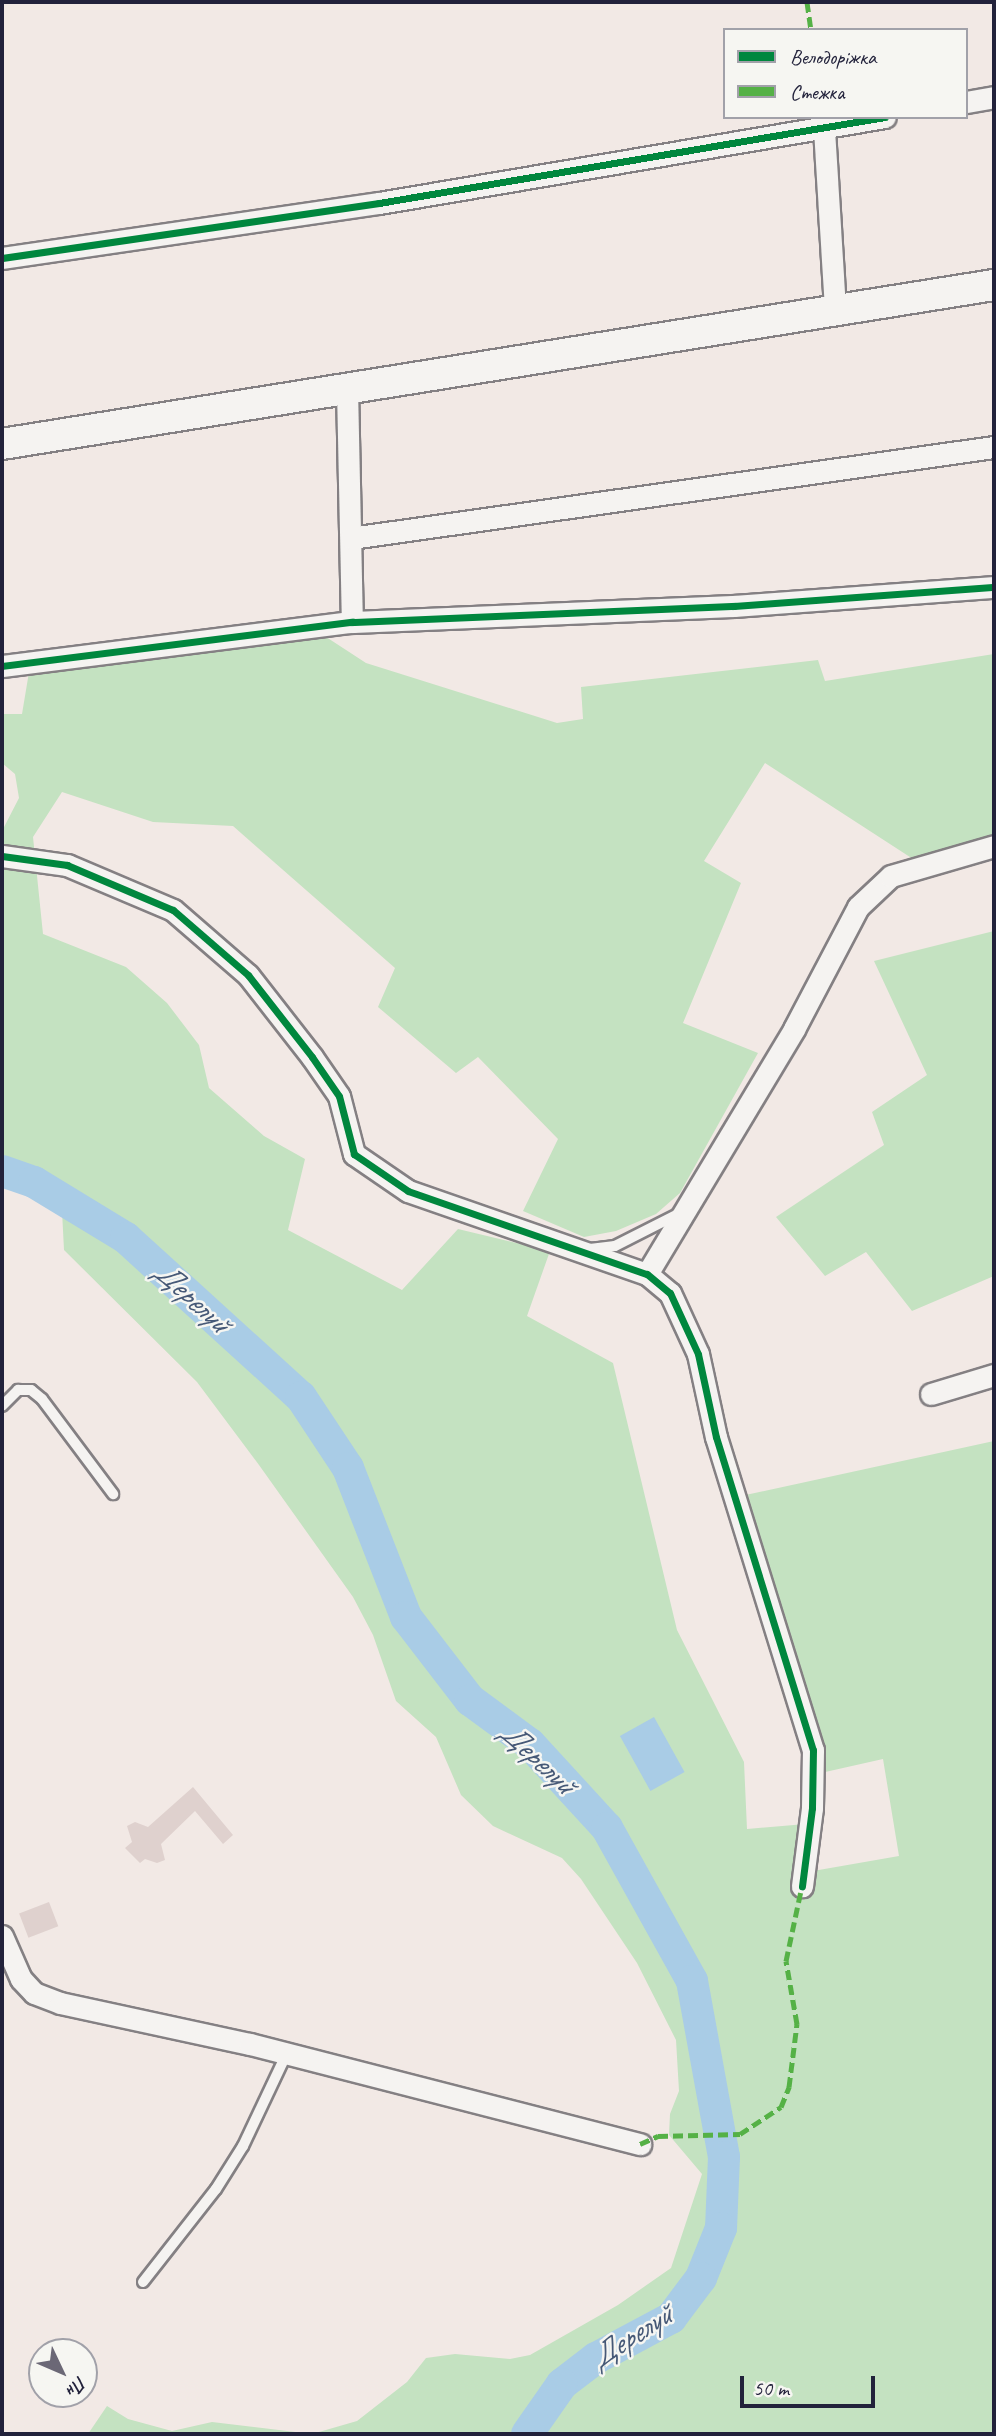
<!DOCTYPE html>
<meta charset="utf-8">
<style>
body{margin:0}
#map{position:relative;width:996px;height:2436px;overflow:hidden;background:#f2e9e5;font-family:Caveat,sans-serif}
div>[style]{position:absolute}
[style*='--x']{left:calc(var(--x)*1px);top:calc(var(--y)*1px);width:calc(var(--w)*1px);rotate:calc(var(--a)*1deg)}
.green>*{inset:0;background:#c4e2c1}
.water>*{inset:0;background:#a9cce6;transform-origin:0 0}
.river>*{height:32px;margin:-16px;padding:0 16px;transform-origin:16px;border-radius:16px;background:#a9cce6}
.building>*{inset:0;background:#dfd1ce;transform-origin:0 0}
.roads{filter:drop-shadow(2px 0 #848083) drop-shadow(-2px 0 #848083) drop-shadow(0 2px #848083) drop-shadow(0 -2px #848083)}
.service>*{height:10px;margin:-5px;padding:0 5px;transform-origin:5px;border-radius:5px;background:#f5f3f1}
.minor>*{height:21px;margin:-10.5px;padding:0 10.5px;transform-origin:10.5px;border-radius:10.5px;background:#f5f3f1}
.secondary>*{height:30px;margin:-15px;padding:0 15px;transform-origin:15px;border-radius:15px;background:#f5f3f1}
.quiet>*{height:5px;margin-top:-2.5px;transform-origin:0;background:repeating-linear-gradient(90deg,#55b146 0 10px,transparent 0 15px)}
.cycleway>*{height:7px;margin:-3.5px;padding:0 3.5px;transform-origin:3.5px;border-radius:3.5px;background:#00873e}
span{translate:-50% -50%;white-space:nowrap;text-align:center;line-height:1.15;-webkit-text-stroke:5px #f6f6f2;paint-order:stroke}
.water-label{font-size:32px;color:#465977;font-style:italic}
.frame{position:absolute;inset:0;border:4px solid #22223b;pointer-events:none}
.legend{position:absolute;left:723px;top:28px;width:245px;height:91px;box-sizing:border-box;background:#f6f6f2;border:2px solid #a1a1a9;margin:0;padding:9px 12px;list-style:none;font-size:21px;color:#22223b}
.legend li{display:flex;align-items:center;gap:14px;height:35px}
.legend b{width:35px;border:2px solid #a1a1a9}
.north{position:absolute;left:28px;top:2338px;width:70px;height:70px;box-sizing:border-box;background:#f6f6f2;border:2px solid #a1a1a9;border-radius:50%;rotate:134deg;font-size:19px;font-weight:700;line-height:28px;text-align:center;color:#22223b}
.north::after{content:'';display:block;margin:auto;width:24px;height:32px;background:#6b6876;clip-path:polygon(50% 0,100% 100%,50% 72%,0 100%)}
.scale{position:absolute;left:740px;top:2376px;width:135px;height:32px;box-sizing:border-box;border:4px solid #22223b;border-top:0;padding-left:9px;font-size:21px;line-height:24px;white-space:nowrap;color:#22223b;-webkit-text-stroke:5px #f6f6f2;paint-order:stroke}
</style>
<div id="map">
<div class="green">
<i style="clip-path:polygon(320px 633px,366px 663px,557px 723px,583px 719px,581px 687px,818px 660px,825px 681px,994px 654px,994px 854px,930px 870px,765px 763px,704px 861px,741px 883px,683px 1023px,758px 1053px,680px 1193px,656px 1214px,616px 1231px,584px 1237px,523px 1211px,558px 1139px,478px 1057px,456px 1073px,378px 1007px,395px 968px,233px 826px,153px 822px,62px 792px,33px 837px,43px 934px,126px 967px,167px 1003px,199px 1045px,209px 1088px,264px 1136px,305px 1159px,288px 1230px,402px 1290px,458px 1229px,550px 1251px,527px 1316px,613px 1363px,677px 1630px,744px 1762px,747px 1829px,817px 1823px,813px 1871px,899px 1856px,883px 1759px,803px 1777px,802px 1743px,727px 1499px,994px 1441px,994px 2434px,312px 2434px,357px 2421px,407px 2382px,426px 2358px,455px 2354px,510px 2359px,530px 2355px,618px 2305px,671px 2268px,702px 2174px,669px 2135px,670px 2114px,679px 2091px,676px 2040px,637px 1963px,581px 1879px,562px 1858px,493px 1826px,461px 1795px,436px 1737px,396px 1701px,373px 1635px,353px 1597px,259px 1465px,197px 1382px,64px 1250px,62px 1211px,53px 1189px,2px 1163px,2px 831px,19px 798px,15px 774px,2px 763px,2px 714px,22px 714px,29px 672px)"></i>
<i style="clip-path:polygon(994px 931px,994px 1276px,912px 1311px,866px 1252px,825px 1276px,776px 1217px,884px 1145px,872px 1112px,927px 1075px,874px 961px)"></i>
<i style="clip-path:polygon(107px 2406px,128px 2419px,172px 2431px,212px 2422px,312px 2434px,88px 2434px)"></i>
</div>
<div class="water">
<i style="left:654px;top:1717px;width:63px;height:39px;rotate:61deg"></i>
</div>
<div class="river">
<i style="--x:2;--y:1171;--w:34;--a:19"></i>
<i style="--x:34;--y:1182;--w:108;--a:31.3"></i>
<i style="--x:126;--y:1238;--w:236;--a:42.3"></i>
<i style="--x:301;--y:1397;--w:85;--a:56.5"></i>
<i style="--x:348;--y:1468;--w:160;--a:68.7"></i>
<i style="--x:406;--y:1617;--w:105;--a:52.4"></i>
<i style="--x:470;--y:1700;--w:74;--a:36.3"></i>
<i style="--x:530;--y:1744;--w:114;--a:47.5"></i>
<i style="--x:607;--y:1828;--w:175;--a:60.9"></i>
<i style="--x:692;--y:1981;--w:179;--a:79.7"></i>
<i style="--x:724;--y:2157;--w:71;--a:92.4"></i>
<i style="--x:721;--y:2228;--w:54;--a:111.8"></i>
<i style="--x:701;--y:2278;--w:50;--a:126.9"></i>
<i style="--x:671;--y:2318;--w:85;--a:151.9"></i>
<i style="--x:596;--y:2358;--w:43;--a:142.6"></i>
<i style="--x:562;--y:2384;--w:61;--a:125"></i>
</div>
<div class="building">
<i style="clip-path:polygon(193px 1787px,233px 1835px,223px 1844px,195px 1811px,161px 1844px,165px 1860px,157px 1863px,145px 1859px,140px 1863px,125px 1848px,132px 1842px,127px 1826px,135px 1822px,148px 1827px)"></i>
<i style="left:49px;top:1902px;width:26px;height:32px;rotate:69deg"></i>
</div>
<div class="roads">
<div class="service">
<i style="--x:590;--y:1249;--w:25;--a:-7"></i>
<i style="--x:615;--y:1246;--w:71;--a:-26.9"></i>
<i style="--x:2;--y:1406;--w:23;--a:-45"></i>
<i style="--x:18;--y:1390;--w:13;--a:0"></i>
<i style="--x:31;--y:1390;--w:14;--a:39"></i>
<i style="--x:42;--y:1399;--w:119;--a:53.2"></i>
<i style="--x:143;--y:2282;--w:118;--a:-51.9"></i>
<i style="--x:216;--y:2189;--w:51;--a:-57.9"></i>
<i style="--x:243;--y:2146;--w:103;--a:-64.7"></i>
</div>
<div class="minor">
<i style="--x:966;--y:102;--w:28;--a:-10"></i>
<i style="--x:824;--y:129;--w:182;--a:86.5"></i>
<i style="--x:2;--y:258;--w:381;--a:-8.3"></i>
<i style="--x:379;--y:203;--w:513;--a:-9.65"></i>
<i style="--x:347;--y:388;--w:234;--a:88.8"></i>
<i style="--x:351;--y:538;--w:649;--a:-8.06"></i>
<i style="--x:2;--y:666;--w:353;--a:-7.2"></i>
<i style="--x:352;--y:622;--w:382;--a:-2.4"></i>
<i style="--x:734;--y:606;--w:261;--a:-4.2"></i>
<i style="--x:2;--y:856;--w:66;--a:7.9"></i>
<i style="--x:67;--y:865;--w:115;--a:23"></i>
<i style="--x:173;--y:910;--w:99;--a:40.9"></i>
<i style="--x:248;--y:975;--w:104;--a:52"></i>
<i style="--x:312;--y:1057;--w:47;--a:55.3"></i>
<i style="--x:339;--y:1096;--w:60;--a:75.5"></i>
<i style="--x:354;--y:1154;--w:65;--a:34.4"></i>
<i style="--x:408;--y:1191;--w:253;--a:19.2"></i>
<i style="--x:647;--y:1274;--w:30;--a:40"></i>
<i style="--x:670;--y:1293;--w:67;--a:65.3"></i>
<i style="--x:698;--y:1354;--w:85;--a:77.8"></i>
<i style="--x:716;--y:1437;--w:328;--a:72.8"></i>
<i style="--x:813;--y:1750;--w:58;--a:91"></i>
<i style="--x:812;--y:1808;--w:79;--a:97.3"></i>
<i style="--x:647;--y:1274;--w:286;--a:-59"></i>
<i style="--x:794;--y:1029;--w:138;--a:-62.3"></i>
<i style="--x:858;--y:907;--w:45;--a:-43.2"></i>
<i style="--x:891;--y:876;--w:107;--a:-16.2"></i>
<i style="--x:931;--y:1394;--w:66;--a:-16.8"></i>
<i style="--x:2;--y:1936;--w:47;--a:66.2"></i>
<i style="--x:21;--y:1979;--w:19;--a:47"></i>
<i style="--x:34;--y:1993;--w:28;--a:21"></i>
<i style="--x:60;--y:2003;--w:194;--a:12.2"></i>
<i style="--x:250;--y:2044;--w:403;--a:14.4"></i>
</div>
<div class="secondary">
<i style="--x:2;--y:444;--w:1005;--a:-9.11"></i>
</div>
</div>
<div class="quiet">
<i style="--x:807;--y:2;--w:28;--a:82"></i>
<i style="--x:640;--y:2144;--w:20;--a:-24"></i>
<i style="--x:658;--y:2136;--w:82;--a:-1.4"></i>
<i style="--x:740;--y:2134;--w:49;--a:-33.4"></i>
<i style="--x:781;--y:2107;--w:22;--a:-68"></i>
<i style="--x:789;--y:2087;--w:64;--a:-82.8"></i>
<i style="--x:797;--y:2024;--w:64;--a:-99.9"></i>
<i style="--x:786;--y:1961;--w:77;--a:-78"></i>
</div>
<div class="cycleway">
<i style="--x:2;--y:258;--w:381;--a:-8.3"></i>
<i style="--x:379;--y:203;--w:513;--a:-9.65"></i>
<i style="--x:2;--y:666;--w:353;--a:-7.2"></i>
<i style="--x:352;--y:622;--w:382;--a:-2.4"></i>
<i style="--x:734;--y:606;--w:261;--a:-4.2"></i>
<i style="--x:2;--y:856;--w:66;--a:7.9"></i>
<i style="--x:67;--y:865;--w:115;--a:23"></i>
<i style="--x:173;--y:910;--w:99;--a:40.9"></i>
<i style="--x:248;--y:975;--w:104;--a:52"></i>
<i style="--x:312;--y:1057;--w:47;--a:55.3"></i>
<i style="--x:339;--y:1096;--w:60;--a:75.5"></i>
<i style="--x:354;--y:1154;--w:65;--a:34.4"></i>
<i style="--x:408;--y:1191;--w:253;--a:19.2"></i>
<i style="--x:647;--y:1274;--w:30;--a:40"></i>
<i style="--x:670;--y:1293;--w:67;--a:65.3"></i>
<i style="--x:698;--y:1354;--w:85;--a:77.8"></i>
<i style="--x:716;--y:1437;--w:328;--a:72.8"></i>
<i style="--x:813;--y:1750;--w:58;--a:91"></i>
<i style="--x:812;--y:1808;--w:79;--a:97.3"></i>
</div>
<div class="water-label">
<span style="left:191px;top:1297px;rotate:42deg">Дерелуй</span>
<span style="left:537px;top:1758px;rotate:43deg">Дерелуй</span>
<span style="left:631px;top:2337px;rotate:-33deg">Дерелуй</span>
</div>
<div class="frame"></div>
<ul class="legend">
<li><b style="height:9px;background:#00873e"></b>Велодоріжка</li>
<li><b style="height:9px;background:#55b146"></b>Стежка</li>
</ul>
<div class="north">Пн</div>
<div class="scale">50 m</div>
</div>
